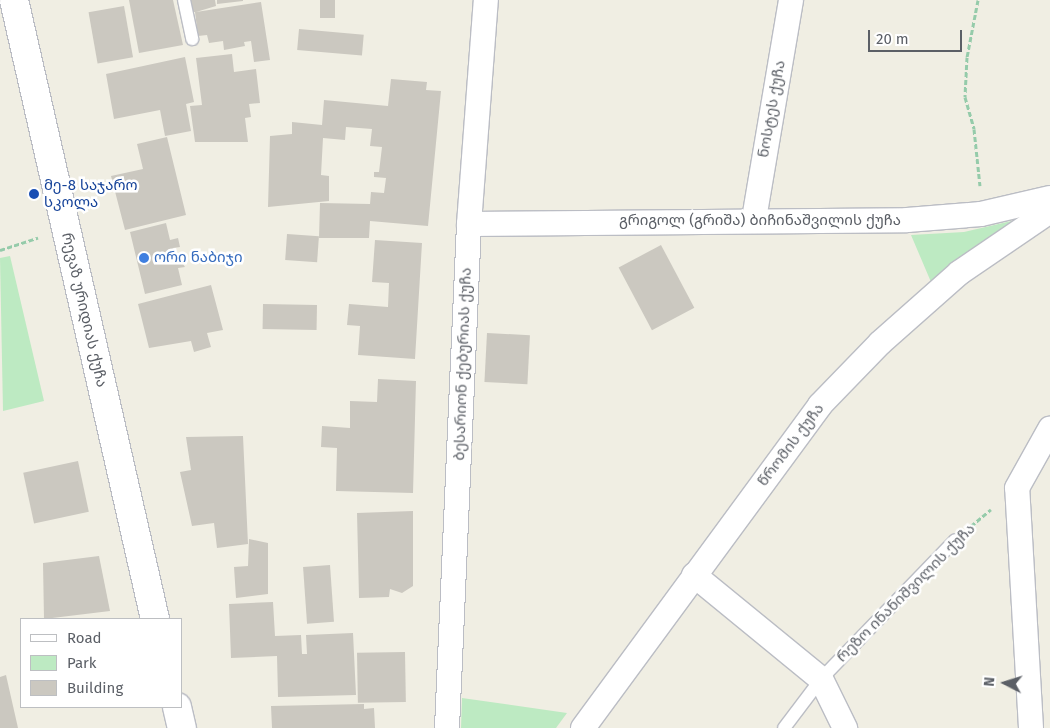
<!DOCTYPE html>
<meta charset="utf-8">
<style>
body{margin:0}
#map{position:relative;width:1050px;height:728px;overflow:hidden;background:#f0eee3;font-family:"Fira Sans","Noto Sans Georgian",sans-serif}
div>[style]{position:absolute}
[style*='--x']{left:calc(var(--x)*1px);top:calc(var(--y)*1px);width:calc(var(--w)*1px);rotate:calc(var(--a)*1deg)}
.green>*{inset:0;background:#bdeac2}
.building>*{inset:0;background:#cbc8c0;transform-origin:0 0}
.path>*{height:3px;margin-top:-1.5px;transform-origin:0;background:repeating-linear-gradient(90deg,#95cbaa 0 5px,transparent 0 7.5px)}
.roads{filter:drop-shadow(1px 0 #bbbdc4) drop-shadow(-1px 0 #bbbdc4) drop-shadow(0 1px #bbbdc4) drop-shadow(0 -1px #bbbdc4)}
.service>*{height:12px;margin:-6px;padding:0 6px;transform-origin:6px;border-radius:6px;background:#fff}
.minor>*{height:24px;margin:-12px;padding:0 12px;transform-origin:12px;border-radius:12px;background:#fff}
.tertiary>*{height:28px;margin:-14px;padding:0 14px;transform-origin:14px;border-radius:14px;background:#fff}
.dots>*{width:14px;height:14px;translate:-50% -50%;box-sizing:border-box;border:2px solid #fff;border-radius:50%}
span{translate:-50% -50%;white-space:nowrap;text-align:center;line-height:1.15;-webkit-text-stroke:5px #fff;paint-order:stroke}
.street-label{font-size:15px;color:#5b5f66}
.transit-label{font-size:15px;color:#164399}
.left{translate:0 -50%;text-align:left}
.shop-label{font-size:15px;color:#366cbe}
.legend{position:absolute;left:20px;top:618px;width:162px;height:90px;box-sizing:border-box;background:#fff;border:1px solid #bdbfc2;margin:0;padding:6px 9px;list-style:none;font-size:15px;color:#5b5f66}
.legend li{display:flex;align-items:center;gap:10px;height:25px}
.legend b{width:25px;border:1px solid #bdbfc2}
.north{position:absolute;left:980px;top:658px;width:50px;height:50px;-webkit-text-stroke:4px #fff;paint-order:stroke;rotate:275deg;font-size:14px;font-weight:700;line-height:20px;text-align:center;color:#5b5f66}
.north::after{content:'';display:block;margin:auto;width:18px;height:22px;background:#5b5f66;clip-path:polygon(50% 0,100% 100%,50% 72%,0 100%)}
.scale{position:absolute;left:868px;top:30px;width:94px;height:22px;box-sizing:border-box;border:2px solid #5b5f66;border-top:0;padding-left:6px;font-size:15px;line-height:18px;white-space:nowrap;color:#5b5f66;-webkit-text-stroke:4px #fff;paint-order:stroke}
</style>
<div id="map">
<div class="green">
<i style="clip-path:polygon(1029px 217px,931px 282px,911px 235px,964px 232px)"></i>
<i style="clip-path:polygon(10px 256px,44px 401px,3px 411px,0 258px)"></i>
<i style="clip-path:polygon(462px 698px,567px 713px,556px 728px,461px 728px)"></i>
</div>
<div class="building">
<i style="clip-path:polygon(129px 0,173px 0,183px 45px,139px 53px)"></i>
<i style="clip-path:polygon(186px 0,215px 0,216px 6px,196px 12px,261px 2px,270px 60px,254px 62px,251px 41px,244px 42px,245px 46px,224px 50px,223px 41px,209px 43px,207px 35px,198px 36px,195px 12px,189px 12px)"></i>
<i style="clip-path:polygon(217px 0,243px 0,243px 1px,217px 4px)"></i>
<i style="left:320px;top:0;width:15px;height:18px"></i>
<i style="left:124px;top:6px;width:52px;height:36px;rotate:80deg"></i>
<i style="left:299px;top:29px;width:65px;height:21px;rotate:5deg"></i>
<i style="clip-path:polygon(232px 54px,234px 72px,256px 69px,260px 103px,249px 104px,251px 117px,245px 118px,248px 142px,195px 142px,190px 106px,202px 105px,196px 58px)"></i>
<i style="clip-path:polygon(185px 57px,194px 102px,186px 104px,191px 131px,165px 136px,160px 110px,114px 119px,106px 74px)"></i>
<i style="clip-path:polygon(391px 79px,427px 82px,426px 90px,441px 91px,428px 226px,370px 221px,369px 238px,319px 238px,320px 203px,370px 204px,371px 192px,384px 193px,386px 178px,374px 177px,374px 172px,379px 172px,382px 147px,370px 146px,372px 129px,346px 127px,345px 140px,323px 138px,321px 175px,329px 176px,329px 201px,268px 207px,270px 136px,292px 134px,292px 122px,322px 125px,324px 100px,388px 106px)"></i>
<i style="clip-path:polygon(167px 137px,186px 215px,125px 230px,111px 176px,143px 169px,137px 144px)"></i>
<i style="clip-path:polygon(166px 223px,170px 240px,178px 238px,180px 247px,173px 248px,185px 267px,178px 268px,182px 285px,145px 294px,130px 232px)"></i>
<i style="left:287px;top:234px;width:32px;height:26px;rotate:4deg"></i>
<i style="clip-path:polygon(375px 240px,422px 243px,415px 359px,358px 355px,360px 326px,347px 325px,349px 304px,388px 307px,389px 283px,372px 282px)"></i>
<i style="left:661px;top:245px;width:71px;height:48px;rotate:62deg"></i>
<i style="clip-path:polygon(211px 285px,223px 330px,207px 333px,211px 347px,194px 352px,191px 341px,149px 348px,138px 304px)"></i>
<i style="left:263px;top:304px;width:54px;height:25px;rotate:1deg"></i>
<i style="left:487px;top:333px;width:43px;height:49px;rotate:3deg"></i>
<i style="clip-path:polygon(378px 379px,416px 381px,413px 493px,336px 491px,337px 448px,321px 447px,322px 426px,350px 428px,350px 401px,377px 402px)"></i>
<i style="clip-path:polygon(243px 436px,248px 544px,217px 548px,214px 523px,192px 526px,180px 472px,191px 470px,186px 437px)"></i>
<i style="left:78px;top:461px;width:52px;height:56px;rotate:78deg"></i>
<i style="clip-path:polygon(413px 511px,413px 586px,402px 593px,390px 589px,389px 597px,359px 598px,357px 513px)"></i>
<i style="clip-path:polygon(249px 539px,268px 543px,268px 594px,236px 598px,234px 567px,248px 566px)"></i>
<i style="clip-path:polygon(99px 556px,110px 611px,44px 619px,43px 563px)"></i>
<i style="left:330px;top:565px;width:57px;height:27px;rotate:86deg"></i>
<i style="clip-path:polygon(273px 602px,275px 636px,301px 635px,302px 654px,307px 654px,306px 635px,353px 633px,356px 695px,278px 697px,277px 656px,231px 658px,229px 604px)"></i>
<i style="left:405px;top:652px;width:50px;height:48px;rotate:89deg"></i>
<i style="clip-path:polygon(6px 675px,18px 728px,0 728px,0 677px)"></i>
<i style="clip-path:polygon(364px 704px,364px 709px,374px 708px,375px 728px,272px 728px,271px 706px)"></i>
</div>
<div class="path">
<i style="--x:978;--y:0;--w:58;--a:100.9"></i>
<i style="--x:967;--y:57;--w:40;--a:92.9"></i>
<i style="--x:965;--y:97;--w:33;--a:74"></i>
<i style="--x:974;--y:129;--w:57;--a:84"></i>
<i style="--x:0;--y:250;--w:40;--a:-18"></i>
<i style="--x:971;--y:526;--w:26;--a:-40"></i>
</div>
<div class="roads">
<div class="service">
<i style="--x:184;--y:0;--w:40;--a:78"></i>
<i style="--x:784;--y:728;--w:61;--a:-52.9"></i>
<i style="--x:821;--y:679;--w:193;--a:-46"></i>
</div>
<div class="minor">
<i style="--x:754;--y:219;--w:222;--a:-80.4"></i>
<i style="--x:469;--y:224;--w:438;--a:-0.5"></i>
<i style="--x:907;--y:220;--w:74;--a:-4.6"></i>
<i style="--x:981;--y:214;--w:71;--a:-13.1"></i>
<i style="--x:694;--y:575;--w:164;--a:39.3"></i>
<i style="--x:821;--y:679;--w:55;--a:63.9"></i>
<i style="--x:447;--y:728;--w:504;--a:-87.5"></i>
<i style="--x:469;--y:224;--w:225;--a:-85.7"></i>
<i style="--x:583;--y:728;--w:401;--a:-53.7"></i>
<i style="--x:820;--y:405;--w:86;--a:-45.9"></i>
<i style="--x:880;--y:343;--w:106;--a:-41.5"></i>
<i style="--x:959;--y:273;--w:110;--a:-34.3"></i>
<i style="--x:1031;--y:728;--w:240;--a:-93.3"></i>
<i style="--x:1017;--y:488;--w:68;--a:-60.8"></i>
</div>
<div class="tertiary">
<i style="--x:14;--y:0;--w:635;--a:77.17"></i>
<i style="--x:177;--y:707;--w:22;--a:77"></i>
</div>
</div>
<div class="dots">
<i style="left:34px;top:194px;background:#1a4fb4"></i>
<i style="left:144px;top:258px;background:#3f7fe0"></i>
</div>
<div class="street-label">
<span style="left:772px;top:109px;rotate:-80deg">ნოსტეს ქუჩა</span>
<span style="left:760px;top:221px">გრიგოლ (გრიშა) ბიჩინაშვილის ქუჩა</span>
<span style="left:84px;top:310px;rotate:77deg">რევაზ ურიდიას ქუჩა</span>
<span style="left:463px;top:364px;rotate:-88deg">ბესარიონ ქებურიას ქუჩა</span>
<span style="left:791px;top:445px;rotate:-53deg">წრომის ქუჩა</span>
<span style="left:906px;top:593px;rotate:-45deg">რეზო ინანიშვილის ქუჩა</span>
</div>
<div class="transit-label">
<span class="left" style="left:44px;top:194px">მე-8 საჯარო<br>სკოლა</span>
</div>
<div class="shop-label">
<span class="left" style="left:154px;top:258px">ორი ნაბიჯი</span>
</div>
<ul class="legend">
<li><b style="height:6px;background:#fff"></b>Road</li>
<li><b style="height:14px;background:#bdeac2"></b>Park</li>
<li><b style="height:14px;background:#cbc8c0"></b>Building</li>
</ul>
<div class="north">N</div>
<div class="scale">20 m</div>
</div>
